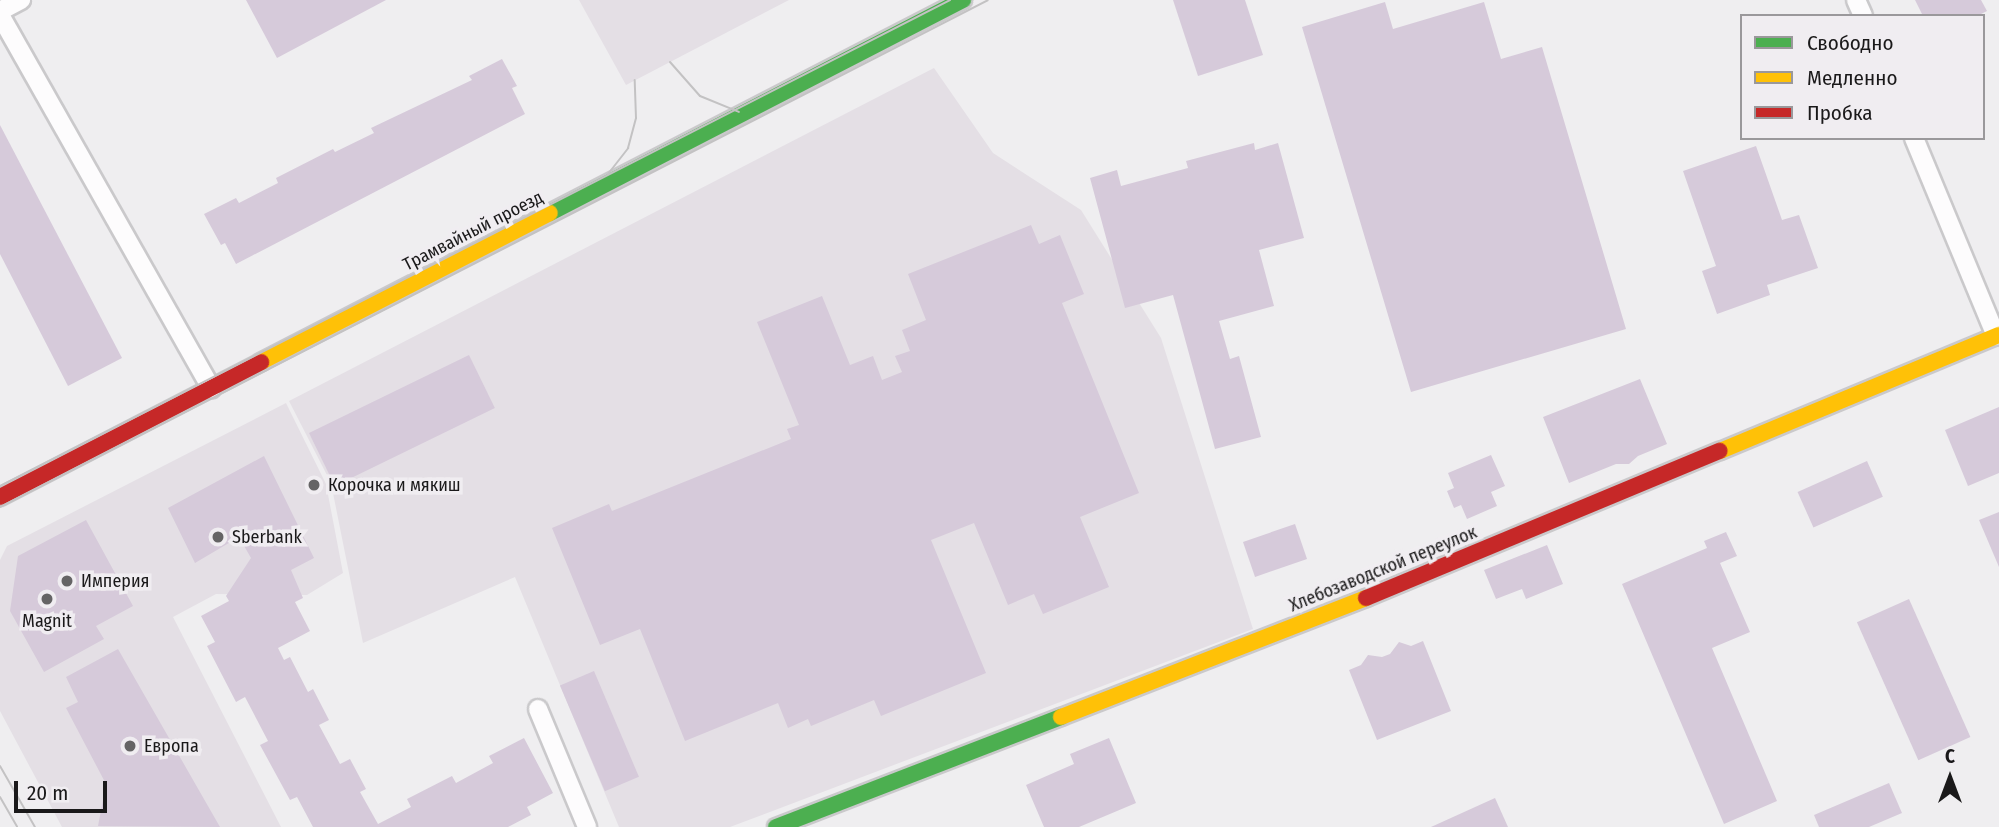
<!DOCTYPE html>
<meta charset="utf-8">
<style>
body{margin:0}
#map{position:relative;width:1999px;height:827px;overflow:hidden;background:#efeef0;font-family:"Fira Sans Condensed",sans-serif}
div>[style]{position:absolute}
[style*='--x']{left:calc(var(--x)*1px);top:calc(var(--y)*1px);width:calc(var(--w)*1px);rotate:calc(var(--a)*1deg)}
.built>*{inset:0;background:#e4dfe5}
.building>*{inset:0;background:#d6cada;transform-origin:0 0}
.roads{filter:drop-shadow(2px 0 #cac9cb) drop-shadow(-2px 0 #cac9cb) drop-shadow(0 2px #cac9cb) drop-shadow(0 -2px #cac9cb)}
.lane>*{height:18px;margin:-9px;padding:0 9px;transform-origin:9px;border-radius:9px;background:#fdfcfd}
.fast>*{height:16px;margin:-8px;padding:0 8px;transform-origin:8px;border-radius:8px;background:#4caf50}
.slow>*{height:16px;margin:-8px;padding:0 8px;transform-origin:8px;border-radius:8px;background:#ffc107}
.jam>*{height:16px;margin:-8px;padding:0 8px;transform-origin:8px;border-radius:8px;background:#c62828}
.tram>*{height:2px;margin:-1px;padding:0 1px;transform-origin:1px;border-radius:1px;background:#c3c2c3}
.dots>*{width:19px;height:19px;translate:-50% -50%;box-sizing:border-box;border:4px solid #f0edf1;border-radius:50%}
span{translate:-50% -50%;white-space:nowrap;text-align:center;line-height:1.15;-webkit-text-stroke:7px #f0edf1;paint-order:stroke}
.street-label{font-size:18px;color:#1a191a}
.poi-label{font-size:18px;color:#1a191a}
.left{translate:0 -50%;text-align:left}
.legend{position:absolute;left:1740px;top:14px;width:245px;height:126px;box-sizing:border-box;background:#f0edf1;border:2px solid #9a989b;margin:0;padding:9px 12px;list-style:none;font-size:21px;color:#1a191a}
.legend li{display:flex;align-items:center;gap:14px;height:35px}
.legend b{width:35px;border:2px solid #9a989b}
.north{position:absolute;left:1915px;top:743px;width:70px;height:70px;-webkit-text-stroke:5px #f0edf1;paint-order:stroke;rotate:0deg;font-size:19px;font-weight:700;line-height:28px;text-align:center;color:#1a191a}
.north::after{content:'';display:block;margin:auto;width:24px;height:32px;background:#1a191a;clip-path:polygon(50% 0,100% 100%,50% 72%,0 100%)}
.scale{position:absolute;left:14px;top:781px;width:93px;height:32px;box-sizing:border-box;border:4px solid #1a191a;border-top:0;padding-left:9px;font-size:21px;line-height:24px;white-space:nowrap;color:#1a191a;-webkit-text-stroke:5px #f0edf1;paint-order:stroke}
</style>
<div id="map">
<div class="built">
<i style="clip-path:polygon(579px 0,789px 0,626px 85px)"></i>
<i style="clip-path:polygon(934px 68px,993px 153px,1081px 210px,1161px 338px,1253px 629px,730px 827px,619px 827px,515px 577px,363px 643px,331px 483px,289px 401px)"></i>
<i style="clip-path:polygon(286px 403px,326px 484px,343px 573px,307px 595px,216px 594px,173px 617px,281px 827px,62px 827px,0 711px,0 560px,7px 546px)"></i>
</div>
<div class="building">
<i style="clip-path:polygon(246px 0,386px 0,277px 58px)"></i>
<i style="clip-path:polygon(1173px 0,1245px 0,1263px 55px,1198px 76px)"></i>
<i style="clip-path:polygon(1915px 0,1981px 0,1987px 11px,1977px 16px,1923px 16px)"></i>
<i style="clip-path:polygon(1385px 2px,1393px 29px,1484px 2px,1501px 59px,1542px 47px,1626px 329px,1411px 392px,1302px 27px)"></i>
<i style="clip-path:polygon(502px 59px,517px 86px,512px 88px,525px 114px,236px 264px,225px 243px,221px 245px,204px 214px,236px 198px,239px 203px,278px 183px,276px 178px,333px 149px,335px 152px,374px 133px,371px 128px,472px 80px,469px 76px)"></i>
<i style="clip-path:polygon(0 125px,122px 358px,68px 386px,0 254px)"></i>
<i style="clip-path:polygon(1254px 143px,1255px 150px,1278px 143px,1304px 238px,1259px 250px,1274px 306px,1219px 321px,1230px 359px,1239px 356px,1261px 437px,1215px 449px,1173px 295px,1125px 308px,1090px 178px,1117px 170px,1121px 186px,1188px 168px,1186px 161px)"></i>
<i style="clip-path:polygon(1756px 146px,1782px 220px,1799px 215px,1818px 268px,1767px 285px,1770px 295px,1717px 314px,1702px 271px,1716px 266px,1683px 171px)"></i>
<i style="clip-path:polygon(1031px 225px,1039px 244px,1060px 235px,1084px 294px,1062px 303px,1139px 493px,1080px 517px,1109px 587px,1043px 614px,1034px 594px,1008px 605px,974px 523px,931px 540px,986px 673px,881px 716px,874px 700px,811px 726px,808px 719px,788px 728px,778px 703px,685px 741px,640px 629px,600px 645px,552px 528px,609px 504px,612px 511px,791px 439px,787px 429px,799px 425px,757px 322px,822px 296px,850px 365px,873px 356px,882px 380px,902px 372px,895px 356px,910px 351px,902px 330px,926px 320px,908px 274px)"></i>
<i style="left:469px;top:355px;width:59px;height:178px;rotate:64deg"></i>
<i style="clip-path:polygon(1640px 379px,1667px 444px,1638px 456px,1629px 464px,1616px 464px,1569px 483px,1543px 417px)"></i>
<i style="clip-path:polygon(1999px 407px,1999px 473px,1968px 486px,1945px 430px)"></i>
<i style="clip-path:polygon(1491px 455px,1505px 486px,1491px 492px,1497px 506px,1467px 519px,1461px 505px,1454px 508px,1447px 491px,1454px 488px,1448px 473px)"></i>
<i style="clip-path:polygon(264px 456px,314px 558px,291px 570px,303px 598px,295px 602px,310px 631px,278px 648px,284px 660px,290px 657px,308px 692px,313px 689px,329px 720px,319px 725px,340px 764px,350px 759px,366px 789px,360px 792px,378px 824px,411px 807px,407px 799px,452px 776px,456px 783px,493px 763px,489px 756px,524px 738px,553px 793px,527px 807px,531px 815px,508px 827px,313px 827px,297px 797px,290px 800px,260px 745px,268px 741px,245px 697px,236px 702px,207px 646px,215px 642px,201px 616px,229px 601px,226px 596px,251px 558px,239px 537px,195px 563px,168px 508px)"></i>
<i style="left:1867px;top:461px;width:39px;height:76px;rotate:66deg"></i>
<i style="clip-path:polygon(1999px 512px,1999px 567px,1979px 520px)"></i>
<i style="clip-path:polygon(86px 520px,133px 606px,96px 626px,104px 639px,44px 672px,10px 611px,18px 556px)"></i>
<i style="left:1295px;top:524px;width:37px;height:55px;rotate:71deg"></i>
<i style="clip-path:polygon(1726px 532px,1737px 556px,1720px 563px,1750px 632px,1712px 648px,1777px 801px,1724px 824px,1622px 584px,1707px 548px,1704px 541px)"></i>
<i style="clip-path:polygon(1547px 545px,1563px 584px,1526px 599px,1522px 589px,1496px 599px,1484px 570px)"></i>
<i style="left:1909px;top:599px;width:151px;height:57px;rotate:66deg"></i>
<i style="clip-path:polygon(1423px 641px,1451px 711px,1377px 740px,1349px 670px,1361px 665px,1368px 655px,1382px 657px,1390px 654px,1399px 642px,1411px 646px)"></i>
<i style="clip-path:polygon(118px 649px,220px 827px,98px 826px,106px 784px,66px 708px,78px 702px,66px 677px)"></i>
<i style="left:594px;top:671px;width:115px;height:37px;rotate:67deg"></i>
<i style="clip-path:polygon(1109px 738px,1136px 803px,1079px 827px,1044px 827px,1026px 785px,1074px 764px,1070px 754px)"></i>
<i style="clip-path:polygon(1889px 783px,1902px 813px,1869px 827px,1819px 827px,1814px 815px)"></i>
<i style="clip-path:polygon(1495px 798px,1508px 827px,1431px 827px)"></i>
</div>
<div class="roads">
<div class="lane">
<i style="--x:1856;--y:0;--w:17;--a:66"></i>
<i style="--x:0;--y:11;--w:24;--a:-28"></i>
<i style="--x:0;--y:15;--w:429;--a:60.5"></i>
<i style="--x:1914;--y:138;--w:214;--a:67.5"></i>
<i style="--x:538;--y:709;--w:128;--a:67.4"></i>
</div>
<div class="fast">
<i style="--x:550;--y:213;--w:465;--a:-27.3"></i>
<i style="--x:776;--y:827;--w:305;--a:-21.1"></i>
</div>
<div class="slow">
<i style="--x:261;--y:362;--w:325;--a:-27.3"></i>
<i style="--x:1720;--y:451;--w:302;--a:-22.6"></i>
<i style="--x:1061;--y:717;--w:327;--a:-21.3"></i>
</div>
<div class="jam">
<i style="--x:0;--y:497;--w:294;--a:-27.3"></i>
<i style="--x:1366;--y:598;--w:383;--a:-22.6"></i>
</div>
</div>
<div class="tram">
<i style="--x:670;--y:62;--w:45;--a:48.6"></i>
<i style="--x:700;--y:96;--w:42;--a:22.3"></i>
<i style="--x:608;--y:174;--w:33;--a:-52"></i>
<i style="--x:628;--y:148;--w:31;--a:-75"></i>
<i style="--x:636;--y:118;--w:38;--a:-92"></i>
<i style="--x:0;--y:486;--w:1067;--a:-27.09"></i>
<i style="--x:0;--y:507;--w:1110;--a:-27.16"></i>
<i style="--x:0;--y:766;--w:70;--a:60.2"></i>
<i style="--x:0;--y:797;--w:34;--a:60"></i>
</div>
<div class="dots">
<i style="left:314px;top:485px;background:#656465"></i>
<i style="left:218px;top:537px;background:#656465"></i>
<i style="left:67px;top:581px;background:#656465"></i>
<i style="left:47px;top:599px;background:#656465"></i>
<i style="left:130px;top:746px;background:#656465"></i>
</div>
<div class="street-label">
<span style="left:473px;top:231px;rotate:-27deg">Трамвайный проезд</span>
<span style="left:1383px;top:569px;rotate:-22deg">Хлебозаводской переулок</span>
</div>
<div class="poi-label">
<span class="left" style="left:328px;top:485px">Корочка и мякиш</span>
<span class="left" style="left:232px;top:537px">Sberbank</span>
<span class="left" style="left:81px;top:581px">Империя</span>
<span style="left:47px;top:621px">Magnit</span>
<span class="left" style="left:144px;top:746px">Европа</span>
</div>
<ul class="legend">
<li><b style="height:9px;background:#4caf50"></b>Свободно</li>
<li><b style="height:9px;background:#ffc107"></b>Медленно</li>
<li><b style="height:9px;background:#c62828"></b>Пробка</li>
</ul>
<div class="north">С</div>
<div class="scale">20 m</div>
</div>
